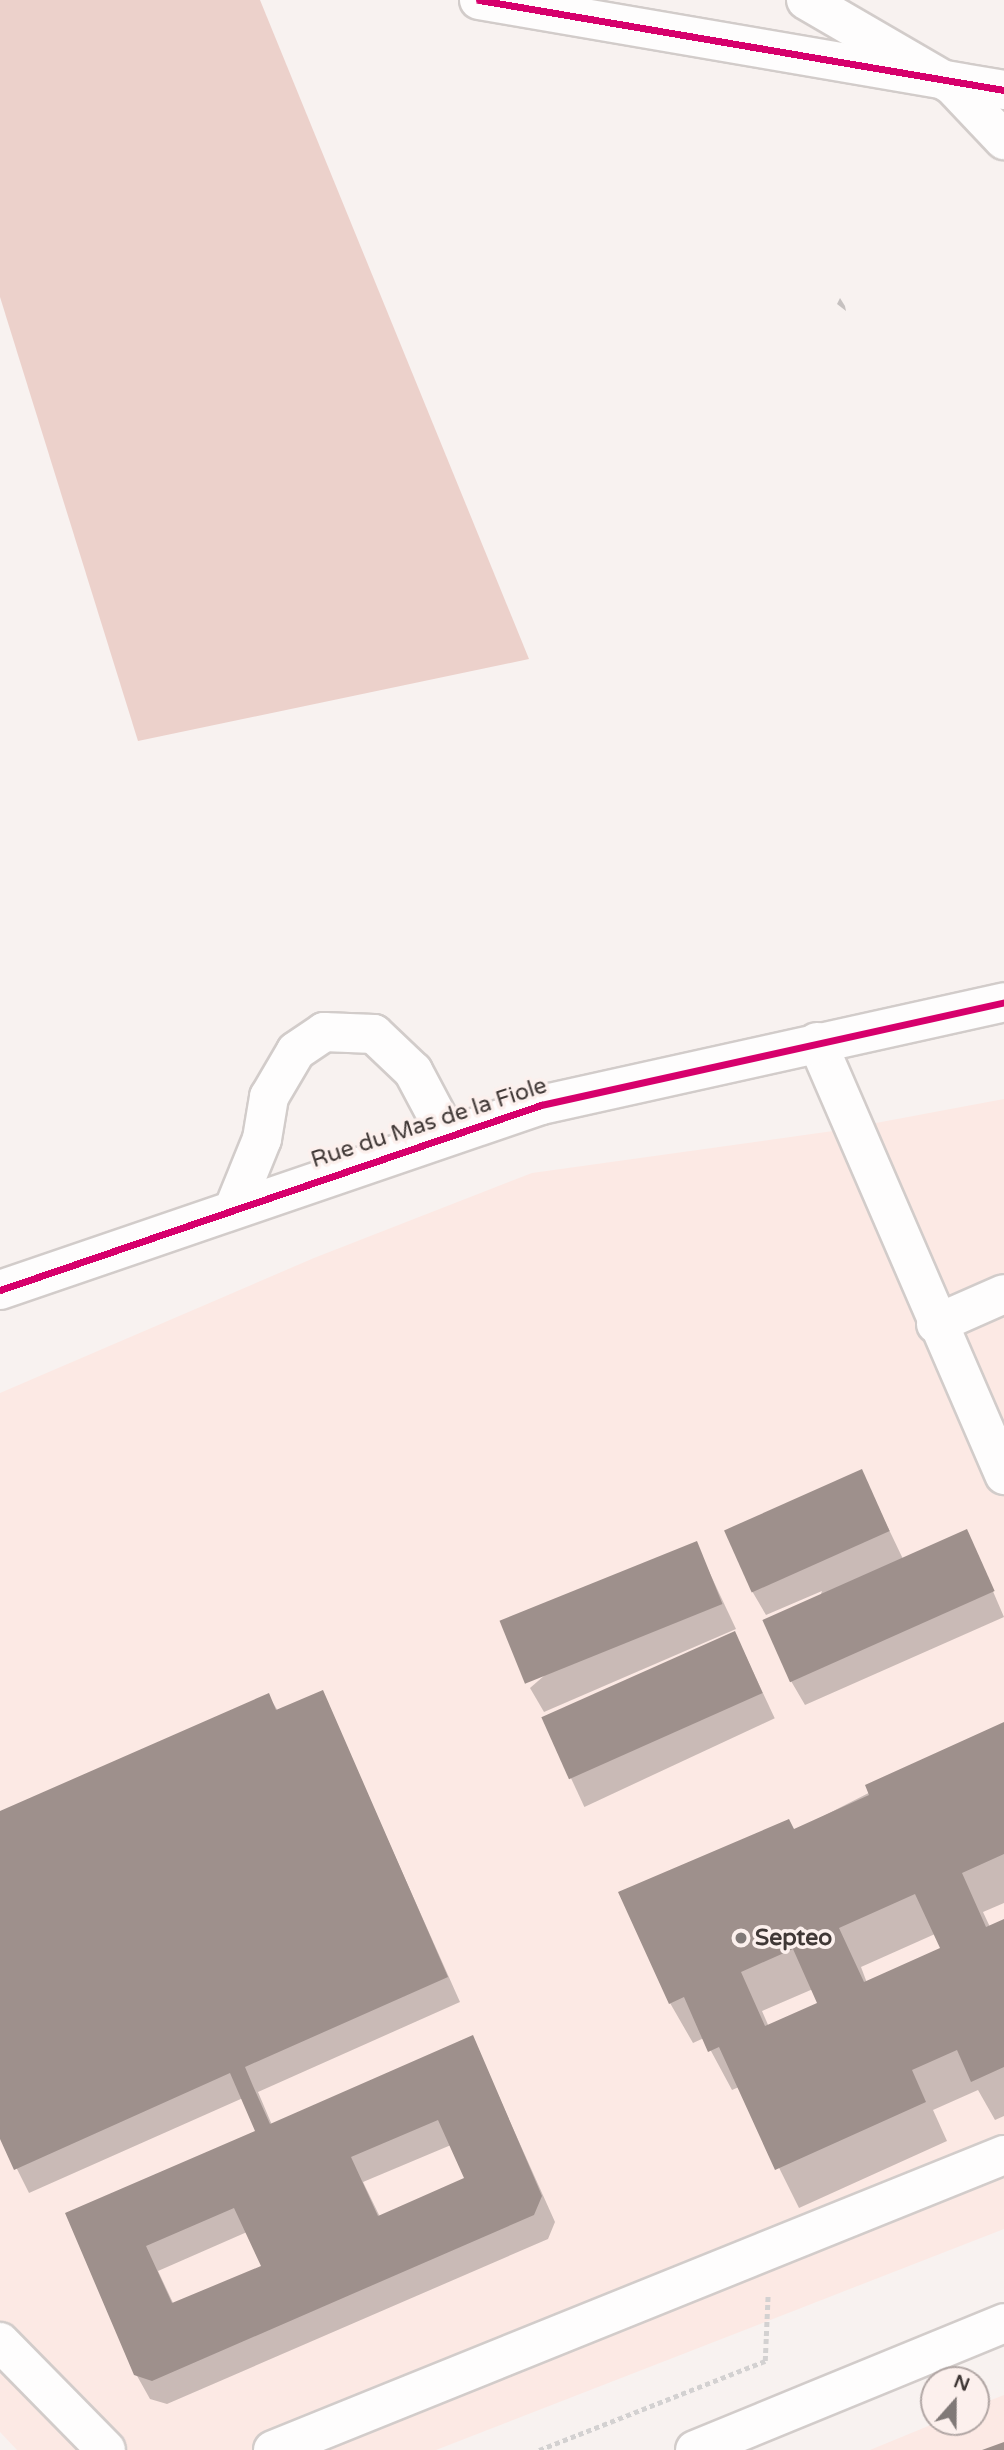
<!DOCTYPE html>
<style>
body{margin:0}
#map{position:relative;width:1004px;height:2450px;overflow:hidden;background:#f8f2f0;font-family:"Varela Round",sans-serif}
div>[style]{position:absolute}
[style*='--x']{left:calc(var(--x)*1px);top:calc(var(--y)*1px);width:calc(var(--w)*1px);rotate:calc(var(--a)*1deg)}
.built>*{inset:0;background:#fce9e4}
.green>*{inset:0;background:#ecd1cb}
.shadow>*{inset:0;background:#0003;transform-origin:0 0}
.building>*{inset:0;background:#9e908c;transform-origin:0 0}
.path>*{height:4.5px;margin-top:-2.25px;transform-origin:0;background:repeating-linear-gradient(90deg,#d3d1d1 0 5px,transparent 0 8.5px)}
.roads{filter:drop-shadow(2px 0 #d2ccca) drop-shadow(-2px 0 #d2ccca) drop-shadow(0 2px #d2ccca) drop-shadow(0 -2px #d2ccca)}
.minor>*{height:38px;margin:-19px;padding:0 19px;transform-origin:19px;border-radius:19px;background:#fefdfd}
.major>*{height:38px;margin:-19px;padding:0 19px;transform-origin:19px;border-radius:19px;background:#fefdfd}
.cycleway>*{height:7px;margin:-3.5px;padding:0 3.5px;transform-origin:3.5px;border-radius:3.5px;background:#d6006c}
.dots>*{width:19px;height:19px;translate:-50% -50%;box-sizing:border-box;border:4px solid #fcf0ed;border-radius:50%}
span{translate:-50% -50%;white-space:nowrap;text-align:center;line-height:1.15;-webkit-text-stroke:7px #fcf0ed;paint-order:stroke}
.street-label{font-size:23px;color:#403836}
.poi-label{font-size:23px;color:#403836;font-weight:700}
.left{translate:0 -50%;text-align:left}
.north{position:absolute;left:920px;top:2366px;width:70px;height:70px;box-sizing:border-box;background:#fcf0ed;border:2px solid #b1a6a4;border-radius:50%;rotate:21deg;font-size:19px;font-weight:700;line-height:28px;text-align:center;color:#403836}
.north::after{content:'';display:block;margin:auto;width:24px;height:32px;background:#807977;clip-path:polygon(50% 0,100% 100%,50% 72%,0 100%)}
</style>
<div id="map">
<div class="built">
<i style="clip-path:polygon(1004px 1099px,1004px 2229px,436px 2450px,17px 2450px,0 2432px,0 1393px,314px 1258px,532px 1173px,833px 1131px)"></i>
<i style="clip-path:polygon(1004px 2395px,1004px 2450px,870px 2450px,938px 2422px,976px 2422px,976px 2406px)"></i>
</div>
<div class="green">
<i style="clip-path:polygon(0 0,260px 0,529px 659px,138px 741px,0 297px)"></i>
</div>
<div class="shadow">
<i style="clip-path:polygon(840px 298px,845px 306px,846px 311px,837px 304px)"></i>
<i style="clip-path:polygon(861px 1471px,903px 1559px,967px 1531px,1004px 1617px,805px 1705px,791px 1681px,822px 1591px,766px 1615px,752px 1591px)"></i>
<i style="clip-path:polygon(696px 1544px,736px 1629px,544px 1712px,530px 1688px)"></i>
<i style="left:735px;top:1633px;width:94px;height:210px;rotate:65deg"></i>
<i style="clip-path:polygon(evenodd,322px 1692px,460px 2002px,258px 2092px,272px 2125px,472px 2037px,555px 2222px,548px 2239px,167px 2404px,150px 2399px,136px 2374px,67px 2214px,257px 2132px,243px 2098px,29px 2193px,0 2135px,0 1813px,268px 1695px,278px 1711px,322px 1692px,451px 2145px,467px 2179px,380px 2217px,363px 2182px,451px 2145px,322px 1692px,247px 2232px,263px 2267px,174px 2305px,158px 2271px,247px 2232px)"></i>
<i style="clip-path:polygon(evenodd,1004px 1724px,1004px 1903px,983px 1912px,990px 1927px,1004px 1921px,1004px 2116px,995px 2120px,978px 2090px,933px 2110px,947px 2141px,799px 2208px,739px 2087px,732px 2090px,704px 2038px,693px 2043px,670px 2003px,621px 1893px,794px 1831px,1004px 1724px,935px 1934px,942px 1949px,867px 1983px,861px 1967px,935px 1934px,1004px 1724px,813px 1989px,819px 2004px,769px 2027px,762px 2011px,813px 1989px)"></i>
</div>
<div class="building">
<i style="left:862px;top:1469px;width:68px;height:151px;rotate:66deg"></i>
<i style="left:967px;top:1529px;width:68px;height:224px;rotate:66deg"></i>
<i style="left:697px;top:1541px;width:68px;height:213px;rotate:68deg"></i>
<i style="left:735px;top:1631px;width:68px;height:212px;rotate:66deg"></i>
<i style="clip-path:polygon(evenodd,323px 1690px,448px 1977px,245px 2067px,253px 2086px,270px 2124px,473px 2035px,542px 2196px,534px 2215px,152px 2381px,134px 2375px,65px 2213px,255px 2131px,230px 2073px,14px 2170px,0 2139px,0 1811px,269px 1693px,276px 1710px,323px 1690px,438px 2120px,464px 2178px,378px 2216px,351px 2157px,438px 2120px,323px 1690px,234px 2208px,261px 2266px,172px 2303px,146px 2246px,234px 2208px)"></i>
<i style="clip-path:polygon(evenodd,1004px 1722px,1004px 1854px,962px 1873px,986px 1927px,1004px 1919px,1004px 2067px,971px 2082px,957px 2050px,912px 2070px,926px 2102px,775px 2170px,719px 2047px,708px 2052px,684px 1997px,669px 2004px,618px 1892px,789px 1819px,794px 1829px,869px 1795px,865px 1785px,1004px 1722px,915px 1894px,940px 1948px,864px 1982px,839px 1928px,915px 1894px,1004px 1722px,793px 1949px,817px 2003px,765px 2026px,741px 1972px,793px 1949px)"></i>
<i style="clip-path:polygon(1004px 2442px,1004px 2450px,982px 2450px)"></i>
</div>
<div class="path">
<i style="--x:539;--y:2450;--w:243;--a:-21.5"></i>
<i style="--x:765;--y:2361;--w:68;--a:-87.5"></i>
</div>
<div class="roads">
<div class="minor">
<i style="--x:479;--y:0;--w:533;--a:9.73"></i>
<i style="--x:806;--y:0;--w:169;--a:30.2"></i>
<i style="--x:952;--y:85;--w:76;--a:46.6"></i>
<i style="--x:817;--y:1042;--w:472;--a:66.6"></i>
<i style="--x:234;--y:1208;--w:74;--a:-67.9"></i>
<i style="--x:262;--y:1139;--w:43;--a:-80.5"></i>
<i style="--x:269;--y:1097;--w:53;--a:-59.6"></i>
<i style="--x:296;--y:1051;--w:34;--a:-34"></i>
<i style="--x:324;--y:1032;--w:50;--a:2.3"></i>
<i style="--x:374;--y:1034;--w:54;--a:43.5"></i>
<i style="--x:413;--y:1071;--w:72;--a:62"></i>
<i style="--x:0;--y:1290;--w:572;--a:-18.88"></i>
<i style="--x:541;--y:1105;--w:474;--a:-12.5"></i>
<i style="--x:936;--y:1324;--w:74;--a:-23.8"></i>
<i style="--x:0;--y:2342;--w:151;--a:45.5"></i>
<i style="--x:273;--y:2450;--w:788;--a:-21.98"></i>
</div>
<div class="major">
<i style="--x:695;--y:2450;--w:334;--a:-22.3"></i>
</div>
</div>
<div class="cycleway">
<i style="--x:479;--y:0;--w:533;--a:9.73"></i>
<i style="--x:0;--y:1290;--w:572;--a:-18.88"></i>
<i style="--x:541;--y:1105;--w:474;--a:-12.5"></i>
</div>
<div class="dots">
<i style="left:741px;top:1938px;background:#807977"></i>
</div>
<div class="street-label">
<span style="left:429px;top:1123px;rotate:-18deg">Rue du Mas de la Fiole</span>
</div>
<div class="poi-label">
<span class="left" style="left:755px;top:1938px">Septeo</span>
</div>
<div class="north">N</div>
</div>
